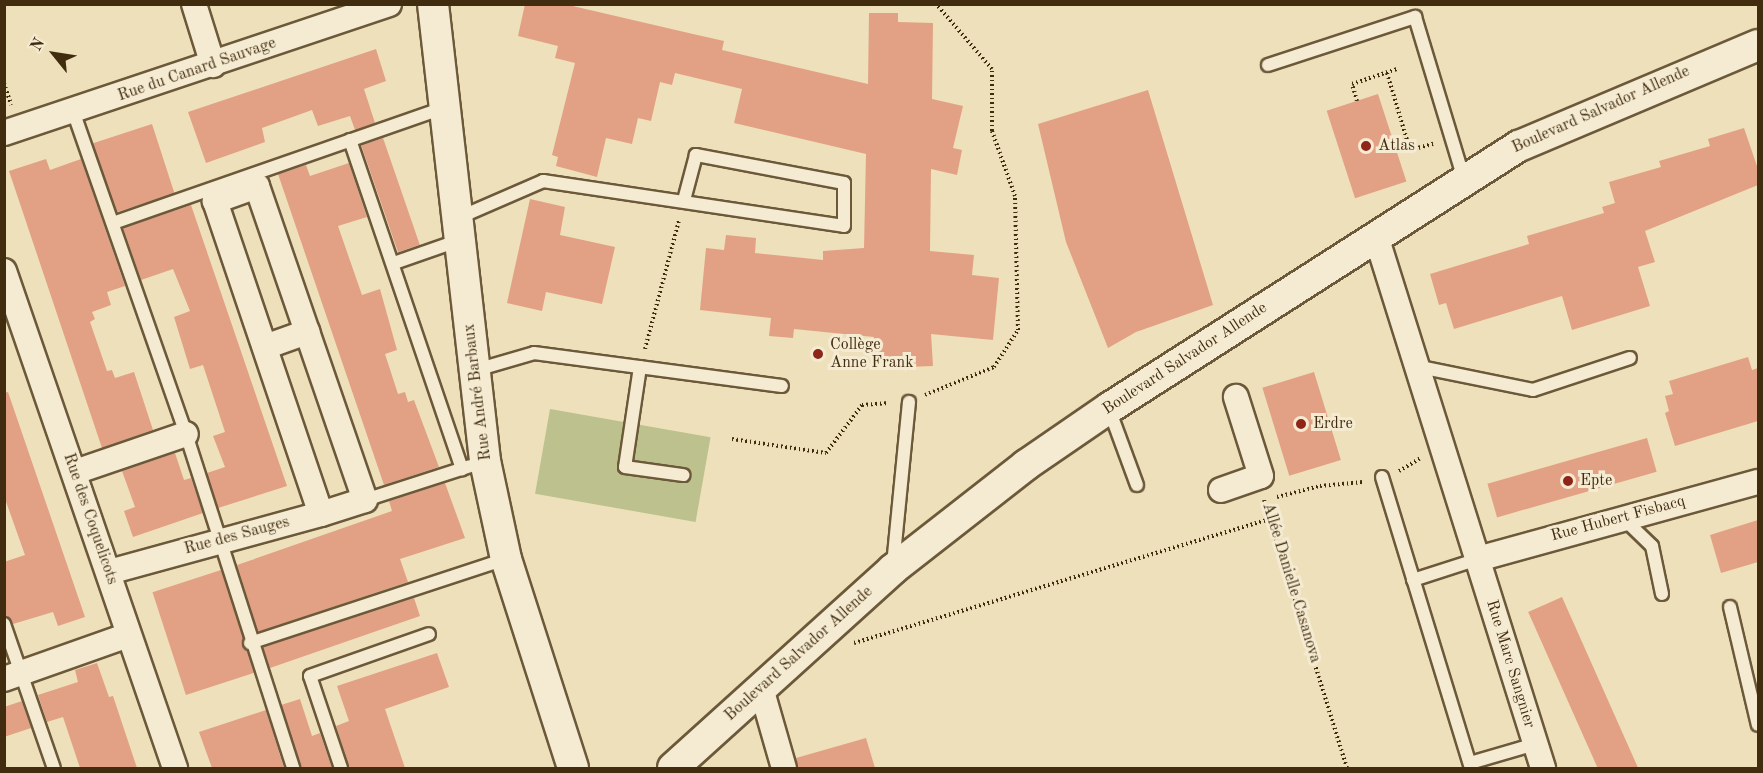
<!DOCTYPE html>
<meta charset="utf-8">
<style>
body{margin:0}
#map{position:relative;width:1763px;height:773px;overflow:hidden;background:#eee0ba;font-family:"Old Standard TT",serif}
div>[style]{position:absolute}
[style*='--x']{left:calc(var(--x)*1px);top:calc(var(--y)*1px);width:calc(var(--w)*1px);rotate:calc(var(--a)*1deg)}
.green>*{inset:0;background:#bcc18d;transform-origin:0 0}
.building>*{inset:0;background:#e2a185;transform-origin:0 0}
.path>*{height:4px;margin-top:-2px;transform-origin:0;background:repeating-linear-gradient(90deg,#412c0f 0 1.5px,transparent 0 4.5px)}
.roads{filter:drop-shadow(2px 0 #6c593a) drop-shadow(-2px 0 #6c593a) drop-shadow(0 2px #6c593a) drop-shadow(0 -2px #6c593a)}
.service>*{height:12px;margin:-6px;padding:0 6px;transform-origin:6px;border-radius:6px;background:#f4ebd2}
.minor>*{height:24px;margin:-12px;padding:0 12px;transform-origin:12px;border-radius:12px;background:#f4ebd2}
.tertiary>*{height:30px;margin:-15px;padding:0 15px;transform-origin:15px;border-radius:15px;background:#f4ebd2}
.dots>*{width:16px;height:16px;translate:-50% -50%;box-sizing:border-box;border:3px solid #f4ebd2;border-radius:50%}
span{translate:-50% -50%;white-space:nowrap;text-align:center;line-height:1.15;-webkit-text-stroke:6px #f4ebd2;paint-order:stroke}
.street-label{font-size:16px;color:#412c0f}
.poi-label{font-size:16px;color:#412c0f}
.left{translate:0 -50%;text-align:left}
.frame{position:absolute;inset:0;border:6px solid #412c0f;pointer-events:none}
.north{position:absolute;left:24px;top:24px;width:60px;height:60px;-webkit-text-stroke:4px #f4ebd2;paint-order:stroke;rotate:300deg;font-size:16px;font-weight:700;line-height:24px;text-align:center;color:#412c0f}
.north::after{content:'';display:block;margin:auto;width:21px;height:27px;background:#412c0f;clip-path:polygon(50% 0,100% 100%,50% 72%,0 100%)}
</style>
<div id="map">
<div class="green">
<i style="left:550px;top:409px;width:163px;height:86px;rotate:10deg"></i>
</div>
<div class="building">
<i style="clip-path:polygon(525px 4px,564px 4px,693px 34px,724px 41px,722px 50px,868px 84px,869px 13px,898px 13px,898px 22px,933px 23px,932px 99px,963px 106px,953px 148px,962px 150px,957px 175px,931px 169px,930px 251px,974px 255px,972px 275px,999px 278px,993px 340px,931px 334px,933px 366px,908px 367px,907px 359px,872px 356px,874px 337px,794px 329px,793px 338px,769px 336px,771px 318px,700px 310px,706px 248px,724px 250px,726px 235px,756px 238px,755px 253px,823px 260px,823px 251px,864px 248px,866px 154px,734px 123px,742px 89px,675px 73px,672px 85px,660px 82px,651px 121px,638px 118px,632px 144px,606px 138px,597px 177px,556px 166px,558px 157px,552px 155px,575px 63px,555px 58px,558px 46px,518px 36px)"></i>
<i style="clip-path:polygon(376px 49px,386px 81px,364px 89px,375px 123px,355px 130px,350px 116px,318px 126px,312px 110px,262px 128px,265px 142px,206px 163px,188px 112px)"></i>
<i style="clip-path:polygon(1148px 90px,1213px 305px,1136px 332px,1108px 348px,1066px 242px,1038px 124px)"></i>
<i style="left:1378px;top:94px;width:92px;height:54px;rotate:72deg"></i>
<i style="left:152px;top:124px;width:73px;height:62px;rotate:72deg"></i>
<i style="clip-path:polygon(1744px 128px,1758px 169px,1758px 185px,1645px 231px,1655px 262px,1638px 267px,1650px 306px,1572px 330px,1562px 296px,1454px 329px,1446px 303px,1439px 305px,1430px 274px,1529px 244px,1527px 236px,1604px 213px,1602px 207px,1615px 203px,1609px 182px,1661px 167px,1659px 161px,1710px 146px,1708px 139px)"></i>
<i style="left:383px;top:138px;width:113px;height:23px;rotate:71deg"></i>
<i style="clip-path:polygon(46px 159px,50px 170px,81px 159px,125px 286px,107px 292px,111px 305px,92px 312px,95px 319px,90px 322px,107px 371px,112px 370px,115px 378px,134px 372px,153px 430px,102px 448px,9px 171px)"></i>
<i style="clip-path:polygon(349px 163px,367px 217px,338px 226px,362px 295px,380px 289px,397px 350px,385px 354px,398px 394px,405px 392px,408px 402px,414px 400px,439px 467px,384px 485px,278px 174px,306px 165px,310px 176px)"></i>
<i style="clip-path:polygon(530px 199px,565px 207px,560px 235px,615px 247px,602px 304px,546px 292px,542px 311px,507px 303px)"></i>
<i style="clip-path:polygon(191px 205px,287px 486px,218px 508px,207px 473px,225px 467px,213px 436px,225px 432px,203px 365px,190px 369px,174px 317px,190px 311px,173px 269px,141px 280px,123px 228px)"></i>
<i style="clip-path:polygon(1748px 357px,1752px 370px,1758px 368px,1758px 421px,1675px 446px,1665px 413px,1669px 411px,1665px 396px,1673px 394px,1669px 381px)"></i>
<i style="left:1314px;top:372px;width:92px;height:54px;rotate:73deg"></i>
<i style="clip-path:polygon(8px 392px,85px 617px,58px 626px,53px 612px,13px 624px,4px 616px,4px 562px,25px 555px,4px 496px,4px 393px)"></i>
<i style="left:1647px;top:438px;width:35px;height:166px;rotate:74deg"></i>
<i style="clip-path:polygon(175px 453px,184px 480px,191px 478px,203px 513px,133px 537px,124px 511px,135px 507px,122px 471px)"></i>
<i style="clip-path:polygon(445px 483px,465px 538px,400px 559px,408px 582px,258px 632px,237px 565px,392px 511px,389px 501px)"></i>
<i style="clip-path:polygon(1758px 520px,1758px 562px,1721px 573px,1710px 535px)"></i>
<i style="left:221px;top:570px;width:108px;height:72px;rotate:72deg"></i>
<i style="left:1562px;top:597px;width:187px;height:37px;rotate:66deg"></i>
<i style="clip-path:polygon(414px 598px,420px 616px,270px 668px,263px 647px)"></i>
<i style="clip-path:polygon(437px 653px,449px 687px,385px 709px,405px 768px,349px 768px,336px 726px,349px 721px,337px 686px)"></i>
<i style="clip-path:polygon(97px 663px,109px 697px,113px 696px,137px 768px,80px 768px,63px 717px,47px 722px,38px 695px,78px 682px,75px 670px)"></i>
<i style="clip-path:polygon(300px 699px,312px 736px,320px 733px,332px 768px,301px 768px,281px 705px)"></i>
<i style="clip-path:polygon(22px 701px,31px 728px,4px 737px,4px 707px)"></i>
<i style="clip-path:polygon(266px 710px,284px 768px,212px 768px,199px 732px)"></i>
<i style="clip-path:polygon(866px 738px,875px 768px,798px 768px,796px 758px)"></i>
</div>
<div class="path">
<i style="--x:1387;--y:73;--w:80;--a:73.4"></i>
<i style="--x:1410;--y:150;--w:24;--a:-15"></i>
<i style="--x:4;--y:83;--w:23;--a:72"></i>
<i style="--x:1357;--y:101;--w:18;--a:-106"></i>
<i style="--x:1352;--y:84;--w:47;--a:-18.4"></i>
<i style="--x:645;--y:349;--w:133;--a:-75.2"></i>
<i style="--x:925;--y:395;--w:74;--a:-22.1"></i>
<i style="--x:994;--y:367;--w:44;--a:-57"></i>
<i style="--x:1018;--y:330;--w:134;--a:-91.3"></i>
<i style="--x:1015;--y:196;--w:69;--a:-109.5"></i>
<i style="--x:992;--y:131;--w:62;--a:-90"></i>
<i style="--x:992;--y:69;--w:86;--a:-130.7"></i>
<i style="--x:732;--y:439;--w:95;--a:8.5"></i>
<i style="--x:826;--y:453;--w:60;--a:-53.1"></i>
<i style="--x:862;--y:405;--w:27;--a:-4"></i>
<i style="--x:1399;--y:471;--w:26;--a:-31"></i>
<i style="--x:1277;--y:497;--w:44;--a:-14.3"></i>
<i style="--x:1320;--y:486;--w:43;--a:-5.3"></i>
<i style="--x:1264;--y:500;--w:281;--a:72.8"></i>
<i style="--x:854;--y:643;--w:435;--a:-16.6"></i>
</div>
<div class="roads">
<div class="service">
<i style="--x:1268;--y:65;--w:155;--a:-18.1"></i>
<i style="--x:1415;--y:17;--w:169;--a:73.2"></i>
<i style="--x:73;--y:111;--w:342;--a:70.7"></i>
<i style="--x:186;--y:434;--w:351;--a:72.2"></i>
<i style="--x:350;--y:140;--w:348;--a:71.2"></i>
<i style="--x:458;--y:218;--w:93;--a:-23.5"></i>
<i style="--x:543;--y:181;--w:304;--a:8.5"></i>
<i style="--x:844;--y:226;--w:43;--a:-90"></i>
<i style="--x:844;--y:183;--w:151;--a:-169.3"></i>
<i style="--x:696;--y:155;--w:47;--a:104.9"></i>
<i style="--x:113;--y:223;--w:350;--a:-19.2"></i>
<i style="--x:394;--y:263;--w:70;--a:-19.2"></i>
<i style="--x:640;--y:367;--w:101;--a:98.5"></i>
<i style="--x:625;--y:467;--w:59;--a:7.9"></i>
<i style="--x:1420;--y:367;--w:115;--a:11.5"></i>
<i style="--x:1533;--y:390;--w:102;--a:-18.3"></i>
<i style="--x:476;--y:370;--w:60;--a:-16.3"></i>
<i style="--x:534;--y:353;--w:250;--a:7.6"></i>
<i style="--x:1109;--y:409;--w:81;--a:69.8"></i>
<i style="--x:1382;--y:477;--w:304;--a:73"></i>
<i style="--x:365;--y:500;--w:110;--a:-17.9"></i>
<i style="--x:1624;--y:519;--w:39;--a:44"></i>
<i style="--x:1652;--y:546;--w:49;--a:78.2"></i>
<i style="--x:893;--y:565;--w:164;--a:-84.4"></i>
<i style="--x:1413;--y:580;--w:68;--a:-17.9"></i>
<i style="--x:1730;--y:607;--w:121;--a:76.7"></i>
<i style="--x:4;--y:624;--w:152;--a:70.9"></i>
<i style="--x:250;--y:643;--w:269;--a:-18.2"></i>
<i style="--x:1470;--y:763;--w:68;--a:-16.3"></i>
<i style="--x:341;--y:768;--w:97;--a:-108.6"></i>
<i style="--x:310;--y:676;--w:126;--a:-19.4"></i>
</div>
<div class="minor">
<i style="--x:194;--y:4;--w:64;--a:72.7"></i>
<i style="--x:4;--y:133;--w:406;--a:-18.5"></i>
<i style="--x:1376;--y:236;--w:558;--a:72.57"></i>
<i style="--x:4;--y:271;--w:526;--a:71.01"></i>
<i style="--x:265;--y:347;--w:45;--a:-19.7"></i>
<i style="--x:75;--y:472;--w:117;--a:-18.9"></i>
<i style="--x:1221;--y:490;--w:42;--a:-19.3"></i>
<i style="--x:1261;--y:476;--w:83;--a:-107.6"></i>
<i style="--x:1478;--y:559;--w:290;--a:-15.4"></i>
<i style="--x:109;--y:572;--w:220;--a:-15.3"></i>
<i style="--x:321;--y:514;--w:46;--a:-17.7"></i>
<i style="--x:365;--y:500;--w:332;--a:-109"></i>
<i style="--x:257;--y:186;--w:45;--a:160.3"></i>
<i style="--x:215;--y:201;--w:330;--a:71.3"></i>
<i style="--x:4;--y:679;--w:132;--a:-19.5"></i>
<i style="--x:761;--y:688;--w:83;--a:74"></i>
</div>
<div class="tertiary">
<i style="--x:433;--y:4;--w:460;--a:83.5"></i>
<i style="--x:485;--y:461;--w:100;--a:77.9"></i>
<i style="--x:506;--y:559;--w:219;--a:72.2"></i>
<i style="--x:673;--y:768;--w:297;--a:-42.1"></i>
<i style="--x:893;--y:569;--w:169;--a:-38"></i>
<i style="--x:1026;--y:465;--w:101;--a:-34.5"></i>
<i style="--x:1109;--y:408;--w:487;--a:-32.6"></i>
<i style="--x:1519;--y:146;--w:259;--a:-22.9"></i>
</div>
</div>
<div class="dots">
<i style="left:1366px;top:146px;background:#8f2418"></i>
<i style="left:818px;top:354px;background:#8f2418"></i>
<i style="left:1301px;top:424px;background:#8f2418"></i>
<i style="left:1568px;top:481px;background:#8f2418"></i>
</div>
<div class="street-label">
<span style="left:197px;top:70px;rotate:-19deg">Rue du Canard Sauvage</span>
<span style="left:1601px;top:110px;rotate:-24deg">Boulevard Salvador Allende</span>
<span style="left:1185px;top:359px;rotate:-33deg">Boulevard Salvador Allende</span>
<span style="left:478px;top:392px;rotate:-97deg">Rue André Barbaux</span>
<span style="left:90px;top:519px;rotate:71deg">Rue des Coquelicots</span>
<span style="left:1618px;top:519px;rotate:-15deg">Rue Hubert Fisbacq</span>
<span style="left:237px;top:536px;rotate:-15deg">Rue des Sauges</span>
<span style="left:1291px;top:583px;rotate:73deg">Allée Danielle Casanova</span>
<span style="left:799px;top:654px;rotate:-42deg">Boulevard Salvador Allende</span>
<span style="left:1510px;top:664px;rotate:73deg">Rue Marc Sangnier</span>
</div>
<div class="poi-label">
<span class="left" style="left:1378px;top:146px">Atlas</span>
<span class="left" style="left:830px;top:354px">Collège<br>Anne Frank</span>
<span class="left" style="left:1313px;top:424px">Erdre</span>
<span class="left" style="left:1580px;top:481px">Epte</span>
</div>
<div class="frame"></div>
<div class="north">N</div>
</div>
